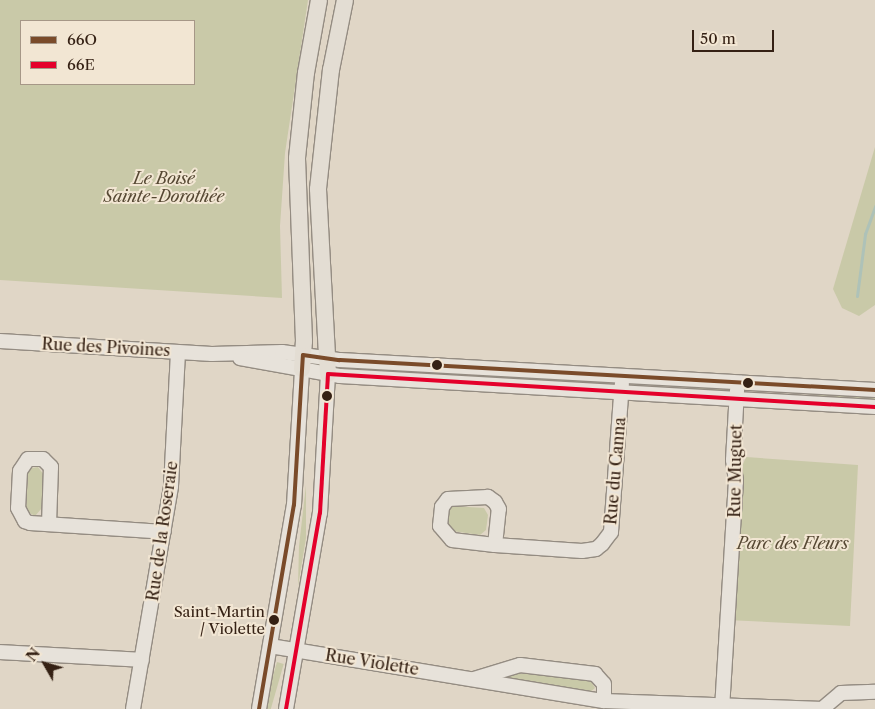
<!DOCTYPE html>
<meta charset="utf-8">
<style>
body{margin:0}
#map{position:relative;width:875px;height:709px;overflow:hidden;background:#e0d6c6;font-family:"Libre Caslon Text",serif}
div>[style]{position:absolute}
[style*='--x']{left:calc(var(--x)*1px);top:calc(var(--y)*1px);width:calc(var(--w)*1px);rotate:calc(var(--a)*1deg)}
.green>*{inset:0;background:#c9c9a8;transform-origin:0 0}
.stream>*{height:3px;margin:-1.5px;padding:0 1.5px;transform-origin:1.5px;border-radius:1.5px;background:#aec2b8}
.roads{filter:drop-shadow(1px 0 #948c82) drop-shadow(-1px 0 #948c82) drop-shadow(0 1px #948c82) drop-shadow(0 -1px #948c82)}
.minor>*{height:14px;margin:-7px;padding:0 7px;transform-origin:7px;border-radius:7px;background:#e7e2da}
.major>*{height:16px;margin:-8px;padding:0 8px;transform-origin:8px;border-radius:8px;background:#e3ddd3}
.bus-1>*{height:4px;margin:-2px;padding:0 2px;transform-origin:2px;border-radius:2px;background:#7a4b2a}
.bus-2>*{height:4px;margin:-2px;padding:0 2px;transform-origin:2px;border-radius:2px;background:#e4002b}
.dots>*{width:14px;height:14px;translate:-50% -50%;box-sizing:border-box;border:2px solid #f2e6d3;border-radius:50%}
span{translate:-50% -50%;white-space:nowrap;text-align:center;line-height:1.15;-webkit-text-stroke:4px #f2e6d3;paint-order:stroke}
.bus-label{font-size:15px;color:#352114}
.right{translate:-100% -50%;text-align:right}
.park-label{font-size:16px;color:#564833;font-style:italic}
.street-label{font-size:16px;color:#352114}
.legend{position:absolute;left:20px;top:20px;width:175px;height:65px;box-sizing:border-box;background:#f2e6d3;border:1px solid #a69787;margin:0;padding:6px 9px;list-style:none;font-size:15px;color:#352114}
.legend li{display:flex;align-items:center;gap:10px;height:25px}
.legend b{width:25px;border:1px solid #a69787}
.north{position:absolute;left:20px;top:639px;width:50px;height:50px;-webkit-text-stroke:4px #f2e6d3;paint-order:stroke;rotate:308deg;font-size:14px;font-weight:700;line-height:20px;text-align:center;color:#352114}
.north::after{content:'';display:block;margin:auto;width:18px;height:22px;background:#352114;clip-path:polygon(50% 0,100% 100%,50% 72%,0 100%)}
.scale{position:absolute;left:692px;top:30px;width:82px;height:22px;box-sizing:border-box;border:2px solid #352114;border-top:0;padding-left:6px;font-size:15px;line-height:18px;white-space:nowrap;color:#352114;-webkit-text-stroke:4px #f2e6d3;paint-order:stroke}
</style>
<div id="map">
<div class="green">
<i style="clip-path:polygon(evenodd,0 0,308px 0,285px 153px,280px 226px,282px 298px,0 280px,0 0,21px 21px,194px 21px,194px 84px,21px 84px,21px 21px)"></i>
<i style="clip-path:polygon(875px 147px,875px 305px,859px 316px,842px 308px,833px 289px)"></i>
<i style="clip-path:polygon(497px 373px,607px 380px,606px 386px,433px 376px)"></i>
<i style="clip-path:polygon(723px 387px,723px 393px,667px 389px,667px 388px)"></i>
<i style="clip-path:polygon(846px 393px,875px 395px,875px 402px,790px 397px)"></i>
<i style="clip-path:polygon(746px 457px,858px 465px,850px 626px,727px 620px,736px 481px)"></i>
<i style="clip-path:polygon(38px 467px,44px 475px,42px 508px,35px 516px,26px 511px,28px 473px,32px 468px)"></i>
<i style="clip-path:polygon(306px 485px,306px 538px,298px 586px,299px 546px)"></i>
<i style="clip-path:polygon(452px 506px,484px 508px,488px 515px,486px 530px,480px 535px,452px 531px,447px 525px,447px 512px)"></i>
<i style="left:277px;top:662px;width:7px;height:48px;rotate:16deg"></i>
<i style="clip-path:polygon(510px 673px,589px 678px,595px 688px,589px 693px,508px 678px)"></i>
</div>
<div class="stream">
<i style="--x:857;--y:296;--w:63;--a:-82.6"></i>
<i style="--x:865;--y:234;--w:30;--a:-70"></i>
</div>
<div class="roads">
<div class="minor">
<i style="--x:0;--y:341;--w:212;--a:3.5"></i>
<i style="--x:212;--y:354;--w:70;--a:-1.6"></i>
<i style="--x:282;--y:352;--w:59;--a:7.9"></i>
<i style="--x:340;--y:360;--w:536;--a:3.21"></i>
<i style="--x:240;--y:358;--w:102;--a:10.2"></i>
<i style="--x:340;--y:376;--w:536;--a:3.32"></i>
<i style="--x:49;--y:524;--w:57;--a:-88"></i>
<i style="--x:51;--y:467;--w:11;--a:-135"></i>
<i style="--x:43;--y:459;--w:15;--a:180"></i>
<i style="--x:28;--y:459;--w:14;--a:124"></i>
<i style="--x:20;--y:471;--w:37;--a:93"></i>
<i style="--x:18;--y:508;--w:15;--a:62"></i>
<i style="--x:25;--y:521;--w:5;--a:22"></i>
<i style="--x:30;--y:523;--w:134;--a:3.8"></i>
<i style="--x:495;--y:545;--w:36;--a:-84"></i>
<i style="--x:499;--y:509;--w:8;--a:-120"></i>
<i style="--x:495;--y:502;--w:9;--a:-144"></i>
<i style="--x:488;--y:497;--w:40;--a:177.1"></i>
<i style="--x:448;--y:499;--w:10;--a:127"></i>
<i style="--x:442;--y:507;--w:19;--a:96"></i>
<i style="--x:440;--y:526;--w:18;--a:49"></i>
<i style="--x:452;--y:540;--w:43;--a:6.6"></i>
<i style="--x:495;--y:545;--w:87;--a:3.9"></i>
<i style="--x:582;--y:551;--w:14;--a:-8"></i>
<i style="--x:596;--y:549;--w:8;--a:-40"></i>
<i style="--x:602;--y:544;--w:15;--a:-53"></i>
<i style="--x:611;--y:532;--w:149;--a:-85.8"></i>
<i style="--x:270;--y:646;--w:338;--a:9.4"></i>
<i style="--x:604;--y:701;--w:219;--a:2.1"></i>
<i style="--x:0;--y:652;--w:142;--a:3.2"></i>
<i style="--x:474;--y:679;--w:48;--a:-16.9"></i>
<i style="--x:520;--y:665;--w:76;--a:6.8"></i>
<i style="--x:595;--y:674;--w:13;--a:48"></i>
<i style="--x:604;--y:684;--w:17;--a:90"></i>
<i style="--x:133;--y:709;--w:226;--a:-80.3"></i>
<i style="--x:171;--y:486;--w:134;--a:-87"></i>
<i style="--x:259;--y:709;--w:207;--a:-80.3"></i>
<i style="--x:294;--y:505;--w:136;--a:-86.6"></i>
<i style="--x:286;--y:709;--w:199;--a:-80.2"></i>
<i style="--x:320;--y:513;--w:139;--a:-86.7"></i>
<i style="--x:722;--y:709;--w:228;--a:-86.5"></i>
<i style="--x:736;--y:481;--w:21;--a:-98"></i>
<i style="--x:733;--y:460;--w:70;--a:-86.7"></i>
<i style="--x:822;--y:709;--w:25;--a:-40"></i>
<i style="--x:841;--y:693;--w:34;--a:-2"></i>
</div>
<div class="major">
<i style="--x:302;--y:369;--w:28;--a:-86"></i>
<i style="--x:304;--y:341;--w:183;--a:-92.2"></i>
<i style="--x:297;--y:158;--w:85;--a:-84"></i>
<i style="--x:306;--y:73;--w:74;--a:-79.9"></i>
<i style="--x:328;--y:374;--w:185;--a:-93.1"></i>
<i style="--x:318;--y:189;--w:120;--a:-83.8"></i>
<i style="--x:331;--y:70;--w:71;--a:-78.7"></i>
</div>
</div>
<div class="bus-1">
<i style="--x:259;--y:709;--w:207;--a:-80.3"></i>
<i style="--x:294;--y:505;--w:150;--a:-86.6"></i>
<i style="--x:303;--y:355;--w:37;--a:8"></i>
<i style="--x:340;--y:360;--w:536;--a:3.21"></i>
</div>
<div class="bus-2">
<i style="--x:286;--y:709;--w:199;--a:-80.2"></i>
<i style="--x:320;--y:513;--w:139;--a:-86.7"></i>
<i style="--x:328;--y:374;--w:548;--a:3.45"></i>
</div>
<div class="dots">
<i style="left:437px;top:365px;background:#352114"></i>
<i style="left:748px;top:383px;background:#352114"></i>
<i style="left:327px;top:396px;background:#352114"></i>
<i style="left:274px;top:620px;background:#352114"></i>
</div>
<div class="bus-label">
<span class="right" style="left:265px;top:620px">Saint-Martin<br>/ Violette</span>
</div>
<div class="park-label">
<span style="left:164px;top:187px">Le Boisé<br>Sainte-Dorothée</span>
<span style="left:793px;top:543px">Parc des Fleurs</span>
</div>
<div class="street-label">
<span style="left:106px;top:347px;rotate:3deg">Rue des Pivoines</span>
<span style="left:615px;top:471px;rotate:-85deg">Rue du Canna</span>
<span style="left:735px;top:471px;rotate:-89deg">Rue Muguet</span>
<span style="left:162px;top:531px;rotate:-82deg">Rue de la Roseraie</span>
<span style="left:372px;top:662px;rotate:9deg">Rue Violette</span>
</div>
<ul class="legend">
<li><b style="height:6px;background:#7a4b2a"></b>66O</li>
<li><b style="height:6px;background:#e4002b"></b>66E</li>
</ul>
<div class="north">N</div>
<div class="scale">50 m</div>
</div>
